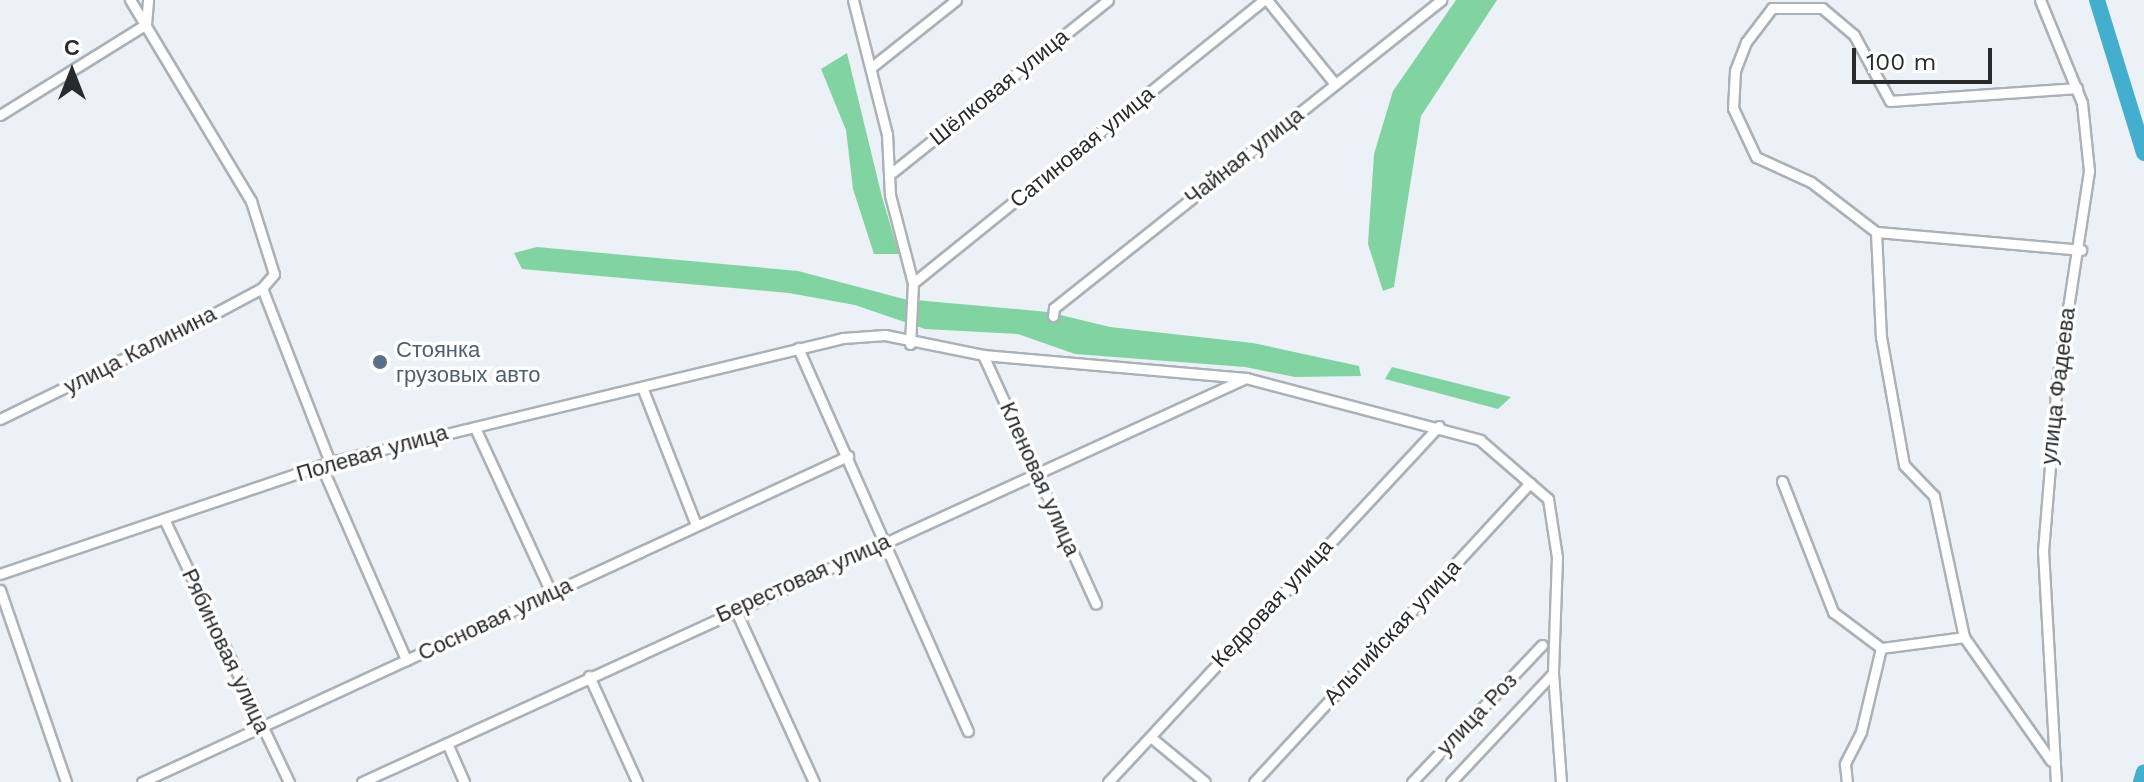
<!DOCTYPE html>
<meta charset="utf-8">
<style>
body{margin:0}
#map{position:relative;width:2144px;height:782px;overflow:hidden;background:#ebf1f6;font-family:"Work Sans",sans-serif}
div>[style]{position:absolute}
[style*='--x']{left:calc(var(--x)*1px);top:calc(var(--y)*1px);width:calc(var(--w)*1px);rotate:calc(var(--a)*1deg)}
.forest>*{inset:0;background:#82d3a2}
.river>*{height:16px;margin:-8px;padding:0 8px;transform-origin:8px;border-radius:8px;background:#43aecd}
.roads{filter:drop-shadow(2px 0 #abb1b6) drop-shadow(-2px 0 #abb1b6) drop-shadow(0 2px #abb1b6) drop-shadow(0 -2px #abb1b6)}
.minor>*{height:9px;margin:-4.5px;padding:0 4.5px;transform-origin:4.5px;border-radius:4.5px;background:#fff}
.dots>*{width:22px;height:22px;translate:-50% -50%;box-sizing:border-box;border:4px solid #fff;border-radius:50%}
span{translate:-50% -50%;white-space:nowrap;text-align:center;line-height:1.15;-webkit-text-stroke:7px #fff;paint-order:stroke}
.street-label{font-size:22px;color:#282a2c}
.service-label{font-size:22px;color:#4e5e75}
.left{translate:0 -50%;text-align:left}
.north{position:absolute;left:32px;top:32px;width:80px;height:80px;-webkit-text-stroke:6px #fff;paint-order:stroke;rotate:0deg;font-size:22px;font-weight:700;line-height:32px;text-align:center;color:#282a2c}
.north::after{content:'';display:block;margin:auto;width:28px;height:36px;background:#282a2c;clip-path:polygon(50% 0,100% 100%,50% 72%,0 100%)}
.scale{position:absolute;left:1852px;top:48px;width:140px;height:36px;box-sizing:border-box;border:4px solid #282a2c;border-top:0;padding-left:10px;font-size:24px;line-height:28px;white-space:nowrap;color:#282a2c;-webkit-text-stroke:6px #fff;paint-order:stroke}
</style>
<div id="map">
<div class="forest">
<i style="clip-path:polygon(1456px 0,1497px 0,1421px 116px,1394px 287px,1383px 291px,1368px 244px,1374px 154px,1393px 91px)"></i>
<i style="clip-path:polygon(847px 53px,882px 197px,899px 254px,874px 254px,853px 189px,846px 130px,821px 69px)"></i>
<i style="clip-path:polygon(537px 247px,798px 271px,904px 299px,1048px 312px,1110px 327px,1253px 343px,1359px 366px,1361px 376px,1295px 377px,1245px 367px,1075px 354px,1018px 334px,925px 329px,855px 305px,789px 293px,522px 269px,514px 253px)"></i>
<i style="clip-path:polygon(1392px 367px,1511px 397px,1498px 409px,1385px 379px)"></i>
</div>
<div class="river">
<i style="--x:2097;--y:0;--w:160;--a:72.9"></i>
<i style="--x:2141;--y:782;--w:10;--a:-73"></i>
</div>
<div class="roads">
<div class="minor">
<i style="--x:853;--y:0;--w:138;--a:75.8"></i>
<i style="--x:887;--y:134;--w:61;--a:87.2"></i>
<i style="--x:890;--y:195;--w:91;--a:75.4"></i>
<i style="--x:1267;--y:0;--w:108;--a:51"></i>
<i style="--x:2040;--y:0;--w:111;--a:67.8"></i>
<i style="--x:2082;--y:103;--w:68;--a:84.1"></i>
<i style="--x:2089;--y:171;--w:212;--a:98.7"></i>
<i style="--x:2057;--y:381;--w:170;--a:94.7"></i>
<i style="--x:2043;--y:550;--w:232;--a:86.8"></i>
<i style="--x:146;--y:24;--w:24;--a:-85"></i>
<i style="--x:873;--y:66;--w:106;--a:-38.5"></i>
<i style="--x:2077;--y:88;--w:187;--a:176"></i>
<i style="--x:1890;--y:101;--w:75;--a:-118.6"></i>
<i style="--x:1854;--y:35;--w:42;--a:-139.8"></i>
<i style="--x:1822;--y:8;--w:50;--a:180"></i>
<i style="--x:1772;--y:8;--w:43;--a:127.4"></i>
<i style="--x:1746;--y:42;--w:31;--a:111"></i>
<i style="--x:1735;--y:71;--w:37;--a:93"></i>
<i style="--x:1733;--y:108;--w:54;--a:64.9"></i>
<i style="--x:1756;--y:157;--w:60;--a:24.4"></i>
<i style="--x:1811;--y:182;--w:82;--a:37.6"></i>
<i style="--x:1876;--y:232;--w:206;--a:5"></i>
<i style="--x:0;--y:115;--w:172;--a:-31.9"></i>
<i style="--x:889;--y:175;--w:280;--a:-38.6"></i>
<i style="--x:1876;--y:232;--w:105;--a:87.3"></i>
<i style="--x:1881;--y:337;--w:130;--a:79.8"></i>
<i style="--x:1904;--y:465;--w:43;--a:45.9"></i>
<i style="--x:1934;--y:496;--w:144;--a:78"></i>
<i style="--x:1964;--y:637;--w:151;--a:54.9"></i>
<i style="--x:262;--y:288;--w:187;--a:68.7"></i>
<i style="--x:1053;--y:316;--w:8;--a:-83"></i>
<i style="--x:1054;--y:308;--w:495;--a:-38.5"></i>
<i style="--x:910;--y:344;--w:61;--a:-87.2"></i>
<i style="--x:913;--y:283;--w:451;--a:-38.9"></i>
<i style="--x:798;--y:348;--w:419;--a:66.1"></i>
<i style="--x:983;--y:355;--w:273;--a:65.6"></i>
<i style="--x:642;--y:387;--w:148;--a:68.6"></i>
<i style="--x:0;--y:419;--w:210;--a:-26"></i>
<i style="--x:189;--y:327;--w:83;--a:-28.1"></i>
<i style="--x:262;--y:288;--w:18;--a:-49"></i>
<i style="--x:274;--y:274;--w:77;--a:-107.5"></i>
<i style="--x:251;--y:201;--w:235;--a:-121"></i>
<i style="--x:476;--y:430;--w:179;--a:65.2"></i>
<i style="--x:321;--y:465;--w:213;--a:66.4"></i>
<i style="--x:1782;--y:481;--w:141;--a:68.7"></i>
<i style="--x:1833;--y:612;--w:60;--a:36.9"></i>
<i style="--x:1881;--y:648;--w:86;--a:103.4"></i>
<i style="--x:1861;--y:732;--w:36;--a:117"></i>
<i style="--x:1845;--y:764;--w:18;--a:84"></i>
<i style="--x:164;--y:519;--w:291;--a:64.6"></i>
<i style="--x:0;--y:574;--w:348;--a:-18.7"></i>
<i style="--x:330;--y:462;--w:528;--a:-13.59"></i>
<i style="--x:843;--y:338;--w:42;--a:-4.1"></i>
<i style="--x:885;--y:335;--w:100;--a:11.5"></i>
<i style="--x:983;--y:355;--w:264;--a:5"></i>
<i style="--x:1246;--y:378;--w:242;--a:14.8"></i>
<i style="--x:1480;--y:440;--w:90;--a:40.9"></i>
<i style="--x:1548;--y:499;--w:59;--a:81.2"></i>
<i style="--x:1557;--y:557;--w:116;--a:92"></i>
<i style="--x:1553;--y:673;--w:109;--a:85.8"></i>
<i style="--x:0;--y:590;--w:203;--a:71"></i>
<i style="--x:735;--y:609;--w:190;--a:65.5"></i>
<i style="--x:1881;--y:648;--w:84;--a:-7.5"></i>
<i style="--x:589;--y:676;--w:116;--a:65.6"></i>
<i style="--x:1153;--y:739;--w:67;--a:39.6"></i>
<i style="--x:447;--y:743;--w:43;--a:66.4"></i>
<i style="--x:142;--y:782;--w:778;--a:-24.79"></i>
<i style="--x:362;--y:782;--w:972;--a:-24.56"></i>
<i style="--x:1108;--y:782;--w:486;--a:-47.1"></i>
<i style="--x:1254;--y:782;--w:407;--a:-47.3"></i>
<i style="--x:1412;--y:782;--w:189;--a:-46.5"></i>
<i style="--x:1451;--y:782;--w:149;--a:-46.9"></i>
</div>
</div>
<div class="dots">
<i style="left:380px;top:362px;background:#5c6f8a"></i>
</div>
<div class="street-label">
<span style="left:999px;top:87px;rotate:-39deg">Шёлковая улица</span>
<span style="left:1082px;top:147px;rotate:-39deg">Сатиновая улица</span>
<span style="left:1244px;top:156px;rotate:-38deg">Чайная улица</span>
<span style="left:140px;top:350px;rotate:-27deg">улица Калинина</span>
<span style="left:2058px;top:386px;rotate:-83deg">улица Фадеева</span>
<span style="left:372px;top:453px;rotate:-16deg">Полевая улица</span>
<span style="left:1040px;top:479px;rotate:66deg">Кленовая улица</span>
<span style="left:803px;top:578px;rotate:-24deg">Берестовая улица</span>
<span style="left:1272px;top:603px;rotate:-47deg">Кедровая улица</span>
<span style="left:495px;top:619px;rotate:-25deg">Сосновая улица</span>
<span style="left:1392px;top:632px;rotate:-47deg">Альпийская улица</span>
<span style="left:226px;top:651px;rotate:65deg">Рябиновая улица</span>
<span style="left:1477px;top:714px;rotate:-46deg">улица Роз</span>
</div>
<div class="service-label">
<span class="left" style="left:396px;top:362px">Стоянка<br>грузовых авто</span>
</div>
<div class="north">С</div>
<div class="scale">100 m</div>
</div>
